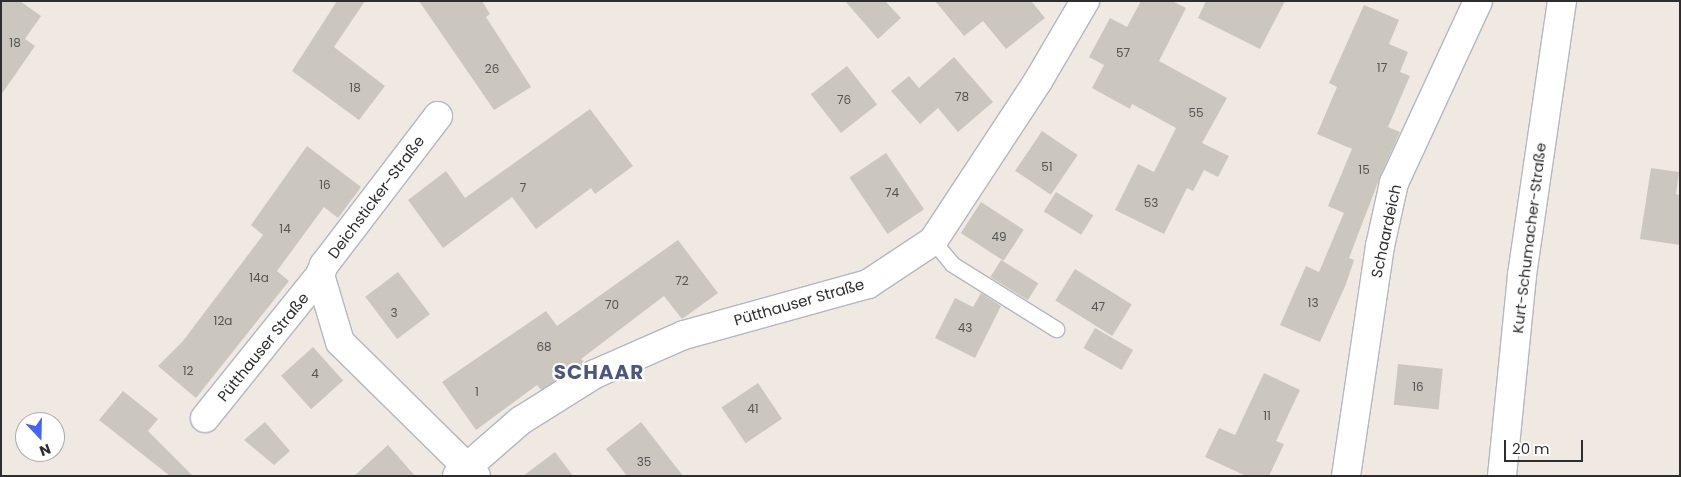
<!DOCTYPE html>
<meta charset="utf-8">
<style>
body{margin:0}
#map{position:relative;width:1681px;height:477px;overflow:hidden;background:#efe9e1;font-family:Poppins,sans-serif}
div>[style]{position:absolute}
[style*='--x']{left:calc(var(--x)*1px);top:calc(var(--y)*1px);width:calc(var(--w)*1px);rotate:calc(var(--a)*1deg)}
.building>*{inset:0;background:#cbc7bf;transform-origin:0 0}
.roads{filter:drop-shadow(1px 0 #b4b7c1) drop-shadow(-1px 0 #b4b7c1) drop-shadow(0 1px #b4b7c1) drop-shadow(0 -1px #b4b7c1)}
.service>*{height:15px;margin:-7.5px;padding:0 7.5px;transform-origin:7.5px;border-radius:7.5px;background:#fff}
.minor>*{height:28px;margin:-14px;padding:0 14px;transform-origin:14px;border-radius:14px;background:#fff}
.secondary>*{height:28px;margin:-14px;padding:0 14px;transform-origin:14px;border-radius:14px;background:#fff}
span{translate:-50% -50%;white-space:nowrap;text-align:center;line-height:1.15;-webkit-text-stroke:4.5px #fff;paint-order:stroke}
.number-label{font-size:12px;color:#555452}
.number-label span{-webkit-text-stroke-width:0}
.street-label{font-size:15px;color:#2e2e2e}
.district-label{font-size:20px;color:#4d5680;font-weight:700;letter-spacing:1px}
.frame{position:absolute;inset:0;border:2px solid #2e2e2e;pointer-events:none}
.north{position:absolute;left:15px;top:412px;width:50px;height:50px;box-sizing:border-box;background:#fff;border:1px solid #ababab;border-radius:50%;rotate:159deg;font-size:14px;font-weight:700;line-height:20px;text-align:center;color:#2e2e2e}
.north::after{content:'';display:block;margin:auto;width:18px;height:22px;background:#4264fb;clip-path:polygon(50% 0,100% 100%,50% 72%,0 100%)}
.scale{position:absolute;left:1504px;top:440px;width:79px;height:22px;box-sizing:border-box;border:2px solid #2e2e2e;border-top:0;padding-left:6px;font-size:15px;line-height:18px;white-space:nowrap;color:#2e2e2e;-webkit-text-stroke:4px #fff;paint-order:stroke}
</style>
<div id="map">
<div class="building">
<i style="clip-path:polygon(1px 1px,20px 1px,41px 16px,25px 39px,35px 46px,1px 95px)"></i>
<i style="clip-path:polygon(337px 1px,365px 1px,334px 47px,385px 86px,359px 120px,292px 71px)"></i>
<i style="clip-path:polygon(419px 1px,482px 1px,490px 14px,486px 17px,531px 87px,494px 110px)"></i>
<i style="clip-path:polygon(845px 1px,885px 1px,901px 18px,878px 39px)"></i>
<i style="clip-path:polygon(935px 1px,1031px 1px,1045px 18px,1006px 49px,983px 21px,964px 36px)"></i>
<i style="clip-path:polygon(1141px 1px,1172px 1px,1186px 8px,1159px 61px,1227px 98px,1202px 143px,1229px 156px,1218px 177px,1204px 170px,1193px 191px,1187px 188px,1164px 234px,1115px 210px,1138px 164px,1154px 172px,1176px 128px,1132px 104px,1130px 109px,1092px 88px,1104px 65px,1089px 57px,1110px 18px,1127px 27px)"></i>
<i style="clip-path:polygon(1206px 1px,1285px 1px,1260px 49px,1198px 18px)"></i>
<i style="clip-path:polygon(1364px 5px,1399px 20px,1389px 44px,1408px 52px,1400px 72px,1410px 76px,1388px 127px,1400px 132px,1380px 177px,1349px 258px,1354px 260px,1346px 284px,1320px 342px,1280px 325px,1306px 266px,1319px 272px,1344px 213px,1328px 206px,1352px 149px,1317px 134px,1337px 87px,1329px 83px)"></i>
<i style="clip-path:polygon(954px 57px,993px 102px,958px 132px,938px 108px,920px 124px,891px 91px,909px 76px,919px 88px)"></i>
<i style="left:847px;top:66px;width:49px;height:46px;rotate:52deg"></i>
<i style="clip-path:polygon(590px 109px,633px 166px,595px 194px,591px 188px,536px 229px,512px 197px,443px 248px,408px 200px,446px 171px,465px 198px)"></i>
<i style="left:1042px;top:131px;width:43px;height:48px;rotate:34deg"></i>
<i style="clip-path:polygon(307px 146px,361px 187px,338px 218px,324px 207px,277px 271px,289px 281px,196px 398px,158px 366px,183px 341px,263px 235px,251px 225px)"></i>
<i style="left:886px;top:153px;width:68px;height:44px;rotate:56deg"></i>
<i style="clip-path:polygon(1651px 168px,1679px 172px,1676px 194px,1680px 195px,1680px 245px,1640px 239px)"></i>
<i style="left:1056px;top:192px;width:44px;height:23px;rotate:32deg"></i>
<i style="left:981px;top:202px;width:51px;height:37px;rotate:33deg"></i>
<i style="clip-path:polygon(678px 240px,718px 293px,682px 319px,664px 296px,581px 359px,584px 362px,576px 368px,541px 390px,537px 385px,476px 430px,442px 382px,546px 311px,557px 326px)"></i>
<i style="left:1001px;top:260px;width:44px;height:20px;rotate:32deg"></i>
<i style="left:1075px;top:269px;width:67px;height:37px;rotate:32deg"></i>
<i style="left:398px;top:272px;width:53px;height:41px;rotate:53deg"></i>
<i style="clip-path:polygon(981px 293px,1001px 306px,975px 358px,935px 338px,955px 298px,973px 307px)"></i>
<i style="left:1095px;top:328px;width:44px;height:23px;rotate:30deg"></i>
<i style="left:313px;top:347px;width:45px;height:43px;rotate:48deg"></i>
<i style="left:1398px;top:364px;width:45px;height:41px;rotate:6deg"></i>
<i style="clip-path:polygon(1264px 373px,1300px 390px,1276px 441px,1284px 444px,1269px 476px,1246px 476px,1205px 457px,1219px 428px,1235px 435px)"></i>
<i style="left:758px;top:383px;width:43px;height:44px;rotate:56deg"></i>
<i style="clip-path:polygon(123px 391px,158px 419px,148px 431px,193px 476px,170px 476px,99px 420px)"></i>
<i style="clip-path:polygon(265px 422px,290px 451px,274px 465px,244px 440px)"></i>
<i style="clip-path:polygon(641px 422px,683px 476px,627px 476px,606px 449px)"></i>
<i style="clip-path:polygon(388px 445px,415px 476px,354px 476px)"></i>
<i style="clip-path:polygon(555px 452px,573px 476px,523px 476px)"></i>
</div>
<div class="roads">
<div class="service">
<i style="--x:933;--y:241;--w:30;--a:50"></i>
<i style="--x:952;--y:264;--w:123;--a:32"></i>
</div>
<div class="minor">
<i style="--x:438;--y:116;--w:188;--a:127.4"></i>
<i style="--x:324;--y:265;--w:11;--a:112"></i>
<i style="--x:320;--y:275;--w:70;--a:73.4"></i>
<i style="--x:340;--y:342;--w:191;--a:44.6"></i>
<i style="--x:205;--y:418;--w:184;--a:-51.2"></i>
<i style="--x:457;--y:476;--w:84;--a:-41.1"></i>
<i style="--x:520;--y:421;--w:89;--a:-32.1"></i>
<i style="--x:595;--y:374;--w:97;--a:-23.7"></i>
<i style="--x:684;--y:335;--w:191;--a:-15.5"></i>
<i style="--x:868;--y:284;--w:78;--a:-33.5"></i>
<i style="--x:933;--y:241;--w:191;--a:-56.7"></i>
<i style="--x:1038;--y:81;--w:93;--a:-59.6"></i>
<i style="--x:1346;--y:476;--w:232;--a:-81.6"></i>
<i style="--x:1380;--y:246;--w:65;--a:-77.5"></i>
<i style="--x:1394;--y:183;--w:200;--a:-65.2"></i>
</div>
<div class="secondary">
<i style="--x:1502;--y:476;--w:202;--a:-84.3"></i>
<i style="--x:1522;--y:275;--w:277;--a:-81.7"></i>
</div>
</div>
<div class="number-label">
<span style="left:15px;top:43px">18</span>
<span style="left:1123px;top:53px">57</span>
<span style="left:1382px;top:68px">17</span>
<span style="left:492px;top:69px">26</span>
<span style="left:355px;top:88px">18</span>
<span style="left:962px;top:97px">78</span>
<span style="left:844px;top:100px">76</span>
<span style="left:1196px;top:113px">55</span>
<span style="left:1047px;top:167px">51</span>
<span style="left:1364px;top:170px">15</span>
<span style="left:325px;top:185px">16</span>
<span style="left:523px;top:188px">7</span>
<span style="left:892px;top:193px">74</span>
<span style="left:1151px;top:203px">53</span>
<span style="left:285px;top:229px">14</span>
<span style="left:999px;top:237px">49</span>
<span style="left:259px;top:278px">14a</span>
<span style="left:682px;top:281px">72</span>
<span style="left:1313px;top:303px">13</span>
<span style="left:612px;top:305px">70</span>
<span style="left:1098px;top:307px">47</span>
<span style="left:394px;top:313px">3</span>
<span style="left:223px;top:321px">12a</span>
<span style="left:965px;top:328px">43</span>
<span style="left:544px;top:347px">68</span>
<span style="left:188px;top:371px">12</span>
<span style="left:315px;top:374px">4</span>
<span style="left:1418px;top:387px">16</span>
<span style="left:477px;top:392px">1</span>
<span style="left:753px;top:409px">41</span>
<span style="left:1267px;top:416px">11</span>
<span style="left:644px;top:462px">35</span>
</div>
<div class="street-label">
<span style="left:376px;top:197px;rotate:-53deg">Deichsticker-Straße</span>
<span style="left:1386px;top:231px;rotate:-78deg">Schaardeich</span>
<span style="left:1529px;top:238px;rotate:-83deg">Kurt-Schumacher-Straße</span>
<span style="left:799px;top:302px;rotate:-16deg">Pütthauser Straße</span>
<span style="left:263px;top:347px;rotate:-51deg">Pütthauser Straße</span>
</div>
<div class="district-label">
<span style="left:599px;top:372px">SCHAAR</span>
</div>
<div class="frame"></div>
<div class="north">N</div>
<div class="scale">20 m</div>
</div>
